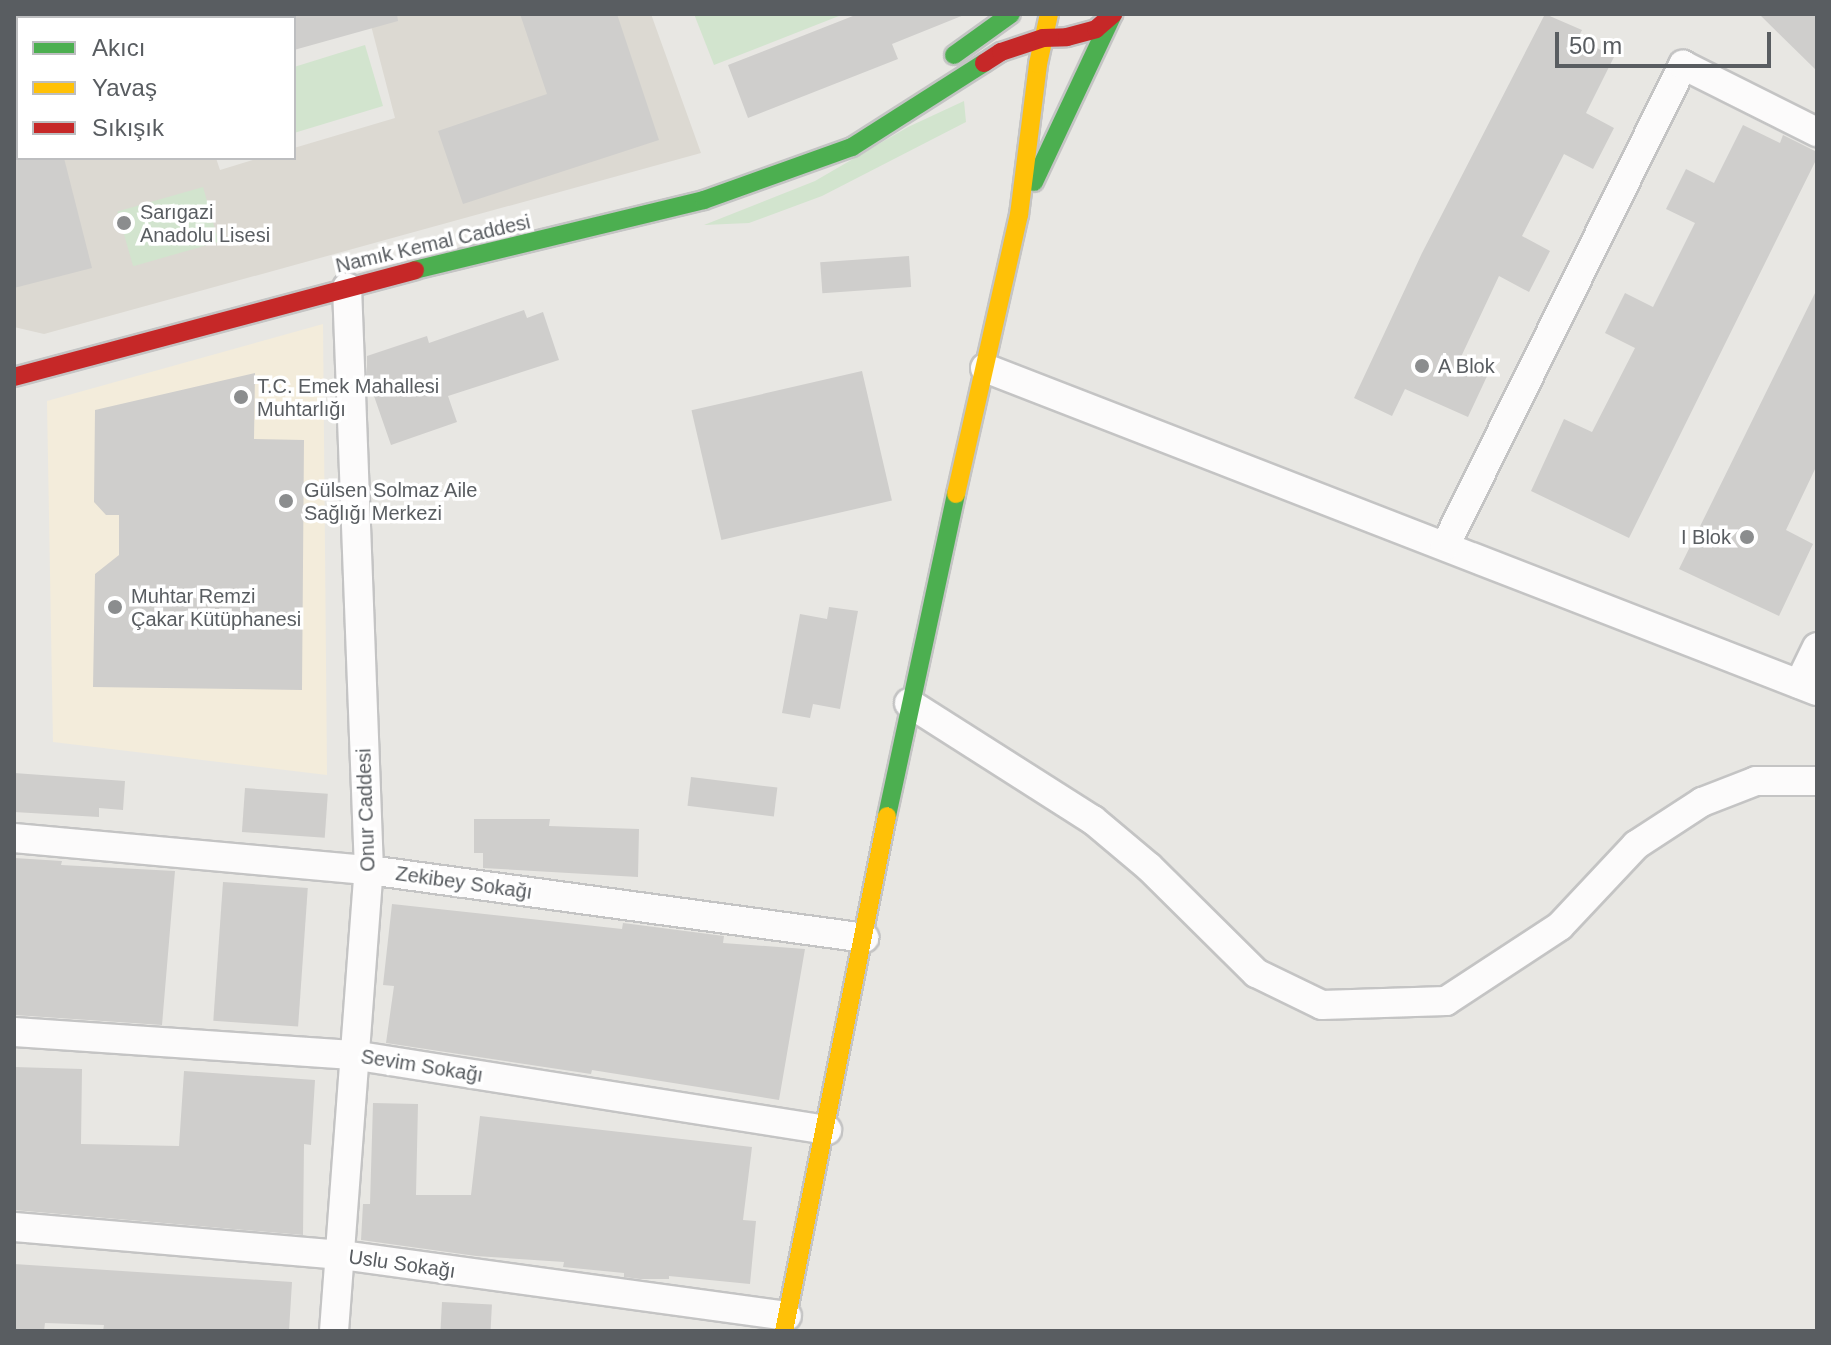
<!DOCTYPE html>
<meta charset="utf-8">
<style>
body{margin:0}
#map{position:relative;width:1831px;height:1345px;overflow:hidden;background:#e8e7e3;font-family:Helvetica,sans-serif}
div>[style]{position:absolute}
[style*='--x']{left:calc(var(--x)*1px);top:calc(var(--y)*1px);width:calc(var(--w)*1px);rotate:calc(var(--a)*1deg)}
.commercial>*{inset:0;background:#f3ecdb}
.education>*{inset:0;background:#dcd9d2}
.green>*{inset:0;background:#d2e4ce;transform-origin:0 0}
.building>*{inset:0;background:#cfcecc;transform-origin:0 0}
.roads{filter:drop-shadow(2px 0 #c4c4c4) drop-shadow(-2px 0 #c4c4c4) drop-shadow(0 2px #c4c4c4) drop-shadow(0 -2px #c4c4c4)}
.street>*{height:28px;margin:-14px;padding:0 14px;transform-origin:14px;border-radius:14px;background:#fcfbfb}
.fast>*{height:18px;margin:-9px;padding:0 9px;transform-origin:9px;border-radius:9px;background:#4caf50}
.slow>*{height:18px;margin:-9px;padding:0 9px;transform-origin:9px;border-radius:9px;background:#ffc107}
.jam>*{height:18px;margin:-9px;padding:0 9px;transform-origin:9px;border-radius:9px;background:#c62828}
.dots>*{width:22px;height:22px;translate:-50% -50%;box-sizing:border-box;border:4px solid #fff;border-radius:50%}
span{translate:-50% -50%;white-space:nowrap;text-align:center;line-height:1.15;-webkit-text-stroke:7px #fff;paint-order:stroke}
.poi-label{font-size:20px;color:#595d61}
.left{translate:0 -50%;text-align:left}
.right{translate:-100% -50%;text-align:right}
.street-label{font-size:20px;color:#595d61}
.frame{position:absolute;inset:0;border:16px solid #595d61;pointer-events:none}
.legend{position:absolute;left:16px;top:16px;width:280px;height:144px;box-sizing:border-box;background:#fff;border:2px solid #bdbec0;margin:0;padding:10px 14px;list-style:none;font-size:24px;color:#595d61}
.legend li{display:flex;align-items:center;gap:16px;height:40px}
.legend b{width:40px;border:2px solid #bdbec0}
.scale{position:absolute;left:1555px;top:32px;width:216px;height:36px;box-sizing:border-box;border:4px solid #595d61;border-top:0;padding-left:10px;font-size:24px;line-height:28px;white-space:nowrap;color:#595d61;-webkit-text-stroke:6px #fff;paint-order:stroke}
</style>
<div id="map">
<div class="commercial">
<i style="clip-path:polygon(323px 324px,327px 775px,53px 742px,47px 401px)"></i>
</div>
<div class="education">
<i style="clip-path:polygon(368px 14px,651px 14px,701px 153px,44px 334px,14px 327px,14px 25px,18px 24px,18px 158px,216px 158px,220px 170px,259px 158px,294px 158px,294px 148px,395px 118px)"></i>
</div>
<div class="green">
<i style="clip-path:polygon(694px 14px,844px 14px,714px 65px)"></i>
<i style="clip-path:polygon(365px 45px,383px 106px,294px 133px,294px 67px)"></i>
<i style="clip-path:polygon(964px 101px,966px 122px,822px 196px,749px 223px,704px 225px,815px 181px,908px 127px)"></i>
<i style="left:203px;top:187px;width:57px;height:89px;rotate:74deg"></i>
</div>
<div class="building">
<i style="clip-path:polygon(294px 14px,397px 14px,398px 21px,294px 50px)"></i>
<i style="clip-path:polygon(520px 14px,617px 14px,659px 140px,463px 204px,438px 131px,547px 94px)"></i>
<i style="clip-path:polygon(858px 14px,964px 15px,892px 44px,898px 59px,748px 118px,728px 65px)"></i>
<i style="clip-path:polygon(1545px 14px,1582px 30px,1578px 38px,1614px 57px,1586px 113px,1614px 128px,1593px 169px,1564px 154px,1522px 236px,1550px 251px,1529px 292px,1499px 276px,1460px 359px,1489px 372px,1468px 417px,1405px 389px,1392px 416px,1354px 398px,1422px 253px)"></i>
<i style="clip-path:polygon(1759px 14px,1817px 14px,1817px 71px)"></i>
<i style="clip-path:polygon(1743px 125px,1780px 143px,1783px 135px,1817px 152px,1817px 158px,1629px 538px,1531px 491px,1564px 419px,1592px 432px,1635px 348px,1605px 333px,1625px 293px,1653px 307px,1695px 223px,1666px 209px,1686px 169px,1714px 183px)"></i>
<i style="clip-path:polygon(14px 158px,64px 158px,92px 268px,14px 288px)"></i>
<i style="left:909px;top:256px;width:31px;height:89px;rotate:86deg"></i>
<i style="clip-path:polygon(1817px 289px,1817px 465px,1786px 530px,1813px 544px,1779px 616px,1679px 569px)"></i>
<i style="clip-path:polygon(524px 310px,527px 318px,543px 312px,559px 360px,448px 396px,457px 422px,391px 445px,367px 376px,367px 356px,427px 336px,429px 343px)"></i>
<i style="left:862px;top:371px;width:133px;height:175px;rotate:77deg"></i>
<i style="clip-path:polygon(255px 373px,254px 439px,304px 440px,302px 690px,93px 687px,95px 574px,119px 555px,119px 515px,106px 515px,94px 502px,95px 410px)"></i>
<i style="clip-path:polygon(829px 607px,858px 611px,840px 709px,813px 704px,810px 718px,782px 713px,800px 614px,827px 619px)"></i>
<i style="clip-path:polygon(14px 773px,125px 781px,123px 810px,99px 808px,99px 817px,14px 812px)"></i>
<i style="left:691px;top:777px;width:87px;height:29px;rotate:7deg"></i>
<i style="left:245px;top:788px;width:83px;height:44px;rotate:4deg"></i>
<i style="clip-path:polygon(474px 819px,550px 819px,549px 826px,639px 829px,638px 877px,483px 868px,483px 853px,474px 853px)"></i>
<i style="clip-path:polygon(14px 858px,62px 861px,61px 865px,175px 871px,162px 1025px,14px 1015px)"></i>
<i style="left:223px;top:882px;width:85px;height:139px;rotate:4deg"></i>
<i style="clip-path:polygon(392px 904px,622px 929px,623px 923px,724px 936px,723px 943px,805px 949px,779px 1100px,592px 1070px,591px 1074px,386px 1043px,394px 986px,383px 985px)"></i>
<i style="clip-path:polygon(14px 1067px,82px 1069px,81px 1144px,179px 1146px,184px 1071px,315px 1080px,311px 1145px,304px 1144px,303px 1235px,14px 1210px)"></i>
<i style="clip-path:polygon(373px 1103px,418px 1104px,416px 1195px,471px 1195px,480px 1116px,752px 1147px,743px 1220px,756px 1221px,750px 1284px,669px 1276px,669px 1279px,640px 1279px,624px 1277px,624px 1273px,563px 1267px,564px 1262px,476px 1256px,361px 1240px,363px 1204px,370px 1204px)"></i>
<i style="clip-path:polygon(14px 1264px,292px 1282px,289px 1331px,103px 1331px,104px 1325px,45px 1323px,44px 1331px,14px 1330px)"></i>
<i style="left:442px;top:1302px;width:50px;height:29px;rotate:3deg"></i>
</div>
<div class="roads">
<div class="street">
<i style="--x:985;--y:368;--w:892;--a:21.22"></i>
<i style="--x:1445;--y:546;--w:537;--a:-63.67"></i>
<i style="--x:1683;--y:65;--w:150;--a:26.6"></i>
<i style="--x:1799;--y:684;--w:41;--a:-64.1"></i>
<i style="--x:909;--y:703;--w:218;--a:32.5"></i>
<i style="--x:1093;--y:820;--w:73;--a:40"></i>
<i style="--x:1149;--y:867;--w:151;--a:44.7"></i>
<i style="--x:1256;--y:973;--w:73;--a:25.9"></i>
<i style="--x:1322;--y:1005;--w:124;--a:-1.8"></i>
<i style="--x:1446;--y:1001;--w:136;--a:-33.3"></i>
<i style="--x:1560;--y:926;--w:111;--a:-46.8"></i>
<i style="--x:1636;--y:845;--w:79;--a:-33.1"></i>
<i style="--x:1702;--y:802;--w:58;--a:-21.3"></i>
<i style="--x:1756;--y:781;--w:61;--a:0"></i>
<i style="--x:14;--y:838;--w:356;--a:5.2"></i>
<i style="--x:369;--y:870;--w:500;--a:7.8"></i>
<i style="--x:14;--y:1032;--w:340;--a:3.9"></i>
<i style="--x:353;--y:1055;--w:480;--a:9"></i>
<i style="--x:14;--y:1227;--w:329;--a:4.9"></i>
<i style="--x:342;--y:1255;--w:449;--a:7.8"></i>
<i style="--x:334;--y:1331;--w:462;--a:-85.7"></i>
<i style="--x:369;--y:870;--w:583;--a:-92.16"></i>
</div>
<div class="fast">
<i style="--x:954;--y:55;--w:70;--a:-35.7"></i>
<i style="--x:1034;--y:182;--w:186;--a:-64.8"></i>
<i style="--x:415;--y:270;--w:297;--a:-13.6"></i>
<i style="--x:704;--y:200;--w:157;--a:-19.7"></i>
<i style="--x:852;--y:147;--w:156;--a:-32.5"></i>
<i style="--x:887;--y:816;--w:329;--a:-77.9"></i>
</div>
<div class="slow">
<i style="--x:956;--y:494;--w:286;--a:-77.3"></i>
<i style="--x:1019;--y:215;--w:152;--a:-82.8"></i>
<i style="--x:1038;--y:64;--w:51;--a:-77.6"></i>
<i style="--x:784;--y:1331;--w:525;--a:-78.69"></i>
</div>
<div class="jam">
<i style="--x:984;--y:63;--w:20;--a:-33"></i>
<i style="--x:1001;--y:52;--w:44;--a:-18.4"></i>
<i style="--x:1043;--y:38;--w:24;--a:-2"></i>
<i style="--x:1067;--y:37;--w:30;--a:-15"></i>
<i style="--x:1096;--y:29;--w:23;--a:-41"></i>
<i style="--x:14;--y:377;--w:415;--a:-14.9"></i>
</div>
</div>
<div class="dots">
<i style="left:124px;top:223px;background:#8b8d8e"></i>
<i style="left:1422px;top:366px;background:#8b8d8e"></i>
<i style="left:241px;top:397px;background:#8b8d8e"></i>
<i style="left:286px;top:501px;background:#8b8d8e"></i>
<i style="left:1747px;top:537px;background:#8b8d8e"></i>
<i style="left:115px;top:607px;background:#8b8d8e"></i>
</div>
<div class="poi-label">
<span class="left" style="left:140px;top:224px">Sarıgazi<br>Anadolu Lisesi</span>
<span class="left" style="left:1438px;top:366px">A Blok</span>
<span class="left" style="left:257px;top:398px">T.C. Emek Mahallesi<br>Muhtarlığı</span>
<span class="left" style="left:304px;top:502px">Gülsen Solmaz Aile<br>Sağlığı Merkezi</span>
<span class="right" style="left:1731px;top:537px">I Blok</span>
<span class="left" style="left:131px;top:608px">Muhtar Remzi<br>Çakar Kütüphanesi</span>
</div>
<div class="street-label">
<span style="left:433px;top:244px;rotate:-13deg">Namık Kemal Caddesi</span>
<span style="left:366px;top:810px;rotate:-92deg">Onur Caddesi</span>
<span style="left:464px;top:883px;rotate:8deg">Zekibey Sokağı</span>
<span style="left:422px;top:1066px;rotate:9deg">Sevim Sokağı</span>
<span style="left:402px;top:1264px;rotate:8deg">Uslu Sokağı</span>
</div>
<div class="frame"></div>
<ul class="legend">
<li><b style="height:10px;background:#4caf50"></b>Akıcı</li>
<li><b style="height:10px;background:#ffc107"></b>Yavaş</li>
<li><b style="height:10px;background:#c62828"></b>Sıkışık</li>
</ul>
<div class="scale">50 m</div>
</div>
